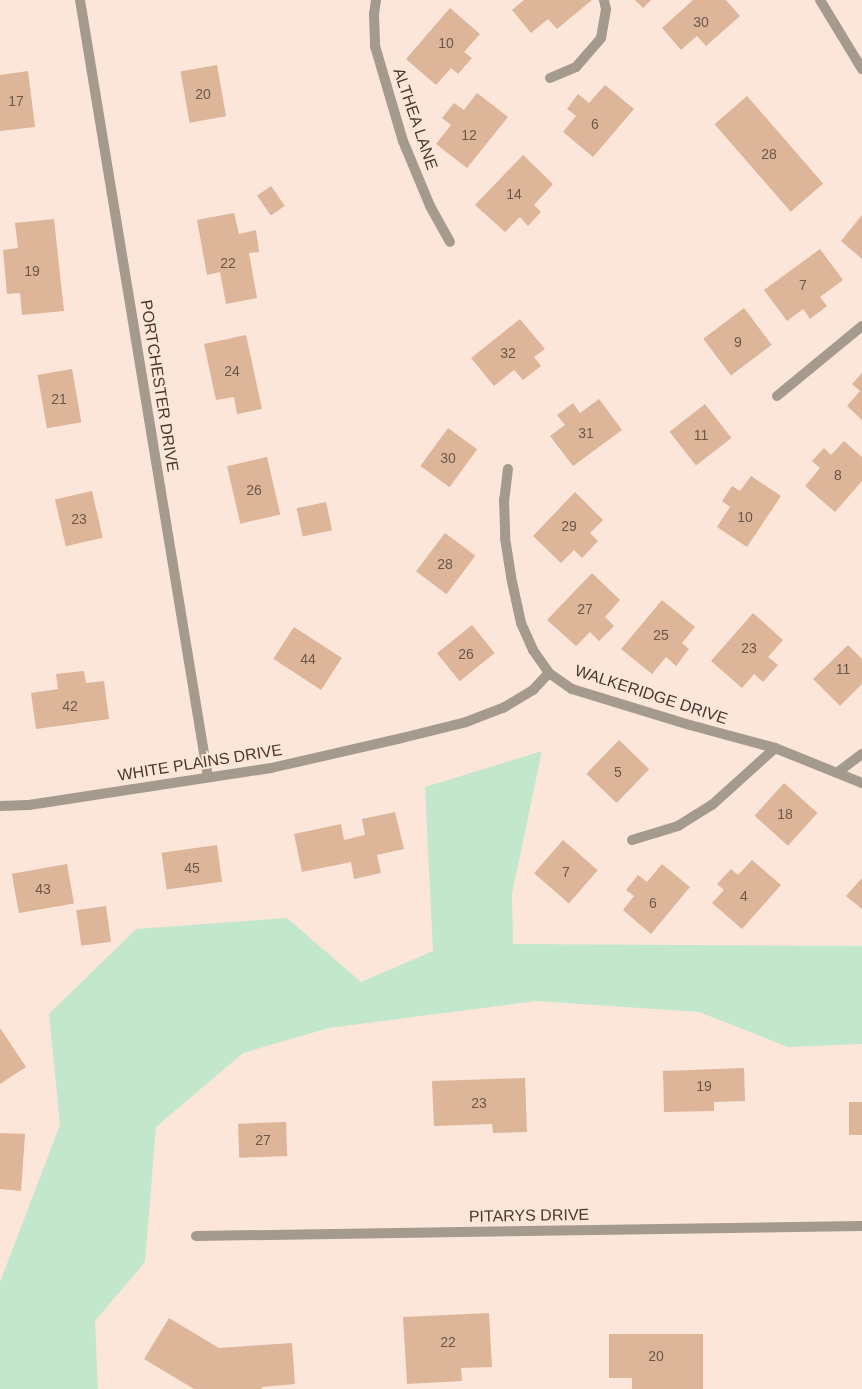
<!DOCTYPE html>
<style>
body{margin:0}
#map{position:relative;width:862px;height:1389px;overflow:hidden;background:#fbe6d9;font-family:Arial,sans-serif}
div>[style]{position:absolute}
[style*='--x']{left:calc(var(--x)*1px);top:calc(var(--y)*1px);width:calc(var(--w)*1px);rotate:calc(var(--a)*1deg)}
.green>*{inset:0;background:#c3e7cd}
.building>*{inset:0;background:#ddb599;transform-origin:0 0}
.service>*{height:10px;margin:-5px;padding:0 5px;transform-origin:5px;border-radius:5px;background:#a49a8d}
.minor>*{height:10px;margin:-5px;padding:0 5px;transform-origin:5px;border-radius:5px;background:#a49a8d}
span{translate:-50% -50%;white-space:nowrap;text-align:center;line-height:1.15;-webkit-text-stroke:4px #fbe6d9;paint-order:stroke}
.number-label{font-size:14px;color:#6c584a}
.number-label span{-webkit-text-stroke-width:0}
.street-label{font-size:16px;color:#473930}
</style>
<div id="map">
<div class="green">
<i style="clip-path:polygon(542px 751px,512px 894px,513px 944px,862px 946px,862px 1044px,788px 1047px,699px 1012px,536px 1001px,329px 1028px,243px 1053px,156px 1127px,145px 1262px,95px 1321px,98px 1389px,0 1389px,0 1282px,60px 1125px,49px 1014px,136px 929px,287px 918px,361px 982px,433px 951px,425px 787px)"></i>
</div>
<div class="building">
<i style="clip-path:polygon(524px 0,592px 0,557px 29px,548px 19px,531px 33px,512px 10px)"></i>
<i style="clip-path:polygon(635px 0,651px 0,643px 8px)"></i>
<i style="clip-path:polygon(693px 0,726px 0,740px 16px,706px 46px,697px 36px,681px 50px,662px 28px)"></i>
<i style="clip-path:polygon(450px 8px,480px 34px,464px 52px,472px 58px,458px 74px,451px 68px,436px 85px,406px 59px)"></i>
<i style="left:217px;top:65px;width:52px;height:37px;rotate:80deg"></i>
<i style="clip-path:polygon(28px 71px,35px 127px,0 131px,0 75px)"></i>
<i style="clip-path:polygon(605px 85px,634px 109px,593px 157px,563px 132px,576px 116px,567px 109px,578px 94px,589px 103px)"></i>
<i style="clip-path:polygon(477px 93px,508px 117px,467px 168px,436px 144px,451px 125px,442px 118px,454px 103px,464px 110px)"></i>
<i style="left:747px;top:96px;width:116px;height:43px;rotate:49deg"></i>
<i style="clip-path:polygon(523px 155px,553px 184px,534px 205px,541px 212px,528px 226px,520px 217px,505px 232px,475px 205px)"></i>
<i style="left:271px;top:186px;width:24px;height:17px;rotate:55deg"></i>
<i style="clip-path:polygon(234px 213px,239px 234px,256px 230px,259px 252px,249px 253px,257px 298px,226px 304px,220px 272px,207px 275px,197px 220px)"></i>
<i style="clip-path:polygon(862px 215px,862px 259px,841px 241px)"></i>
<i style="clip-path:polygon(54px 219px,64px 311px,22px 315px,20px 293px,7px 294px,3px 250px,18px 248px,15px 223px)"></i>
<i style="clip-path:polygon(820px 249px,843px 280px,820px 297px,827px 306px,810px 319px,803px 309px,787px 321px,764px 290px)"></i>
<i style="left:744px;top:308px;width:46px;height:51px;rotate:53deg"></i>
<i style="clip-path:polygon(520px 319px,545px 349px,534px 357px,541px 366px,523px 380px,514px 370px,494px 386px,471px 358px)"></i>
<i style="clip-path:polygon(246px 335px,262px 409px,237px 414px,234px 397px,216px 400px,204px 344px)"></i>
<i style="left:72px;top:369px;width:54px;height:35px;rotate:80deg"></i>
<i style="clip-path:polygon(862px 373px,862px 420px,847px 406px,860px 391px,852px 384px)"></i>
<i style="clip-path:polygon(599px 399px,622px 430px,573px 466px,550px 436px,565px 425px,557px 415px,573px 403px,580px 413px)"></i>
<i style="left:705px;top:404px;width:43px;height:45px;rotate:52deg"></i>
<i style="left:448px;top:428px;width:36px;height:47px;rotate:36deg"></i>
<i style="clip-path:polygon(844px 441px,862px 457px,862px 481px,835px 512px,805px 486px,820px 468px,812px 461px,824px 448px,831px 455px)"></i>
<i style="left:267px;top:457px;width:59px;height:41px;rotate:77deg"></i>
<i style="clip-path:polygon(751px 476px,781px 496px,747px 547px,717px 527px,730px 507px,722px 501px,732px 486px,740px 491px)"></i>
<i style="left:92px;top:491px;width:48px;height:38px;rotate:77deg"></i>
<i style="clip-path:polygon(575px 492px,603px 520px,590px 533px,598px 541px,582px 558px,574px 550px,561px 563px,533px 536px)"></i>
<i style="left:326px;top:502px;width:29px;height:30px;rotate:78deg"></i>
<i style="left:445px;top:533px;width:38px;height:48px;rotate:37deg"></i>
<i style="clip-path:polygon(592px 573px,620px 600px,605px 617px,614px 626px,599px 641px,590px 632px,576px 646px,547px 620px)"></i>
<i style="clip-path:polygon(662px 600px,695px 627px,682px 643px,689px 649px,676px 666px,666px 657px,652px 674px,621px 649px)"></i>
<i style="clip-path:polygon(753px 613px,783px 640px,768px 657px,778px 665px,763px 682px,754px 674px,742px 688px,711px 661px)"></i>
<i style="left:472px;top:625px;width:36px;height:45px;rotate:51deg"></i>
<i style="left:294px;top:627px;width:57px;height:38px;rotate:33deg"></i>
<i style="clip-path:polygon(848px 645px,862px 659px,862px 684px,840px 706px,813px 679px)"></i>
<i style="clip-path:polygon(84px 671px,86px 683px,104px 681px,109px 719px,36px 729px,31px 693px,58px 689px,56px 674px)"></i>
<i style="left:619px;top:740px;width:42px;height:47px;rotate:44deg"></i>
<i style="left:784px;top:783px;width:45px;height:44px;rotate:42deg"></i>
<i style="clip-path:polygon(395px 812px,404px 849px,377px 855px,381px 873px,354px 879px,351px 862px,302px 872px,294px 834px,341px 824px,344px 840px,365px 835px,362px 819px)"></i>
<i style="left:563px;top:840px;width:46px;height:44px;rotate:41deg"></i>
<i style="left:217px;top:845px;width:37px;height:56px;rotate:82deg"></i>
<i style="clip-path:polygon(752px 860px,781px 885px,742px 929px,712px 903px,724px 890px,717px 884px,731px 869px,738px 875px)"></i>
<i style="left:67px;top:864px;width:40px;height:56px;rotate:80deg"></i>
<i style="clip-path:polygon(662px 864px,690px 887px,651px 934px,623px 910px,634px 896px,626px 890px,638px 875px,647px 882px)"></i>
<i style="clip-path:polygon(862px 878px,862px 909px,846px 896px)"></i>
<i style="left:106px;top:906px;width:36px;height:30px;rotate:82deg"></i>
<i style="clip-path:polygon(0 1028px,26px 1067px,0 1084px)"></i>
<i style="clip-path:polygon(744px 1068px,745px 1101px,714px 1102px,714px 1111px,664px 1112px,663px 1071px)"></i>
<i style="clip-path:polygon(525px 1078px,527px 1132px,493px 1133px,492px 1124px,434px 1126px,432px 1081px)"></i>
<i style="left:849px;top:1102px;width:13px;height:33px"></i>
<i style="left:286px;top:1122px;width:34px;height:48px;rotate:88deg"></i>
<i style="clip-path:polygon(0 1133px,25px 1134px,21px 1191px,0 1189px)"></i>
<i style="clip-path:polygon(489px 1313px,492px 1367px,461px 1368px,462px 1381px,407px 1384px,403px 1317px)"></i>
<i style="clip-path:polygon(169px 1318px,219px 1348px,292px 1343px,295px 1384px,262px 1387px,262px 1389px,194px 1389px,144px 1359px)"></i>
<i style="clip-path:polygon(609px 1334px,703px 1334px,703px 1389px,632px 1389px,632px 1378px,609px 1378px)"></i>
</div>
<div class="service">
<i style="--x:550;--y:78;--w:28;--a:-23"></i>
<i style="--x:576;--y:67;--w:38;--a:-49"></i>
<i style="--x:601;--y:38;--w:29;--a:-80"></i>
<i style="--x:606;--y:9;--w:9;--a:-103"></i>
<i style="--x:402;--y:738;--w:66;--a:-14"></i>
<i style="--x:466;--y:722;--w:40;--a:-21"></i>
<i style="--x:503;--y:708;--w:35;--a:-31"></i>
<i style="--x:533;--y:690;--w:23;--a:-47"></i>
</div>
<div class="minor">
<i style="--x:80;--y:0;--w:787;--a:80.65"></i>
<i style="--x:376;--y:0;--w:14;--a:98"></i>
<i style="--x:374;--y:14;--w:32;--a:88"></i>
<i style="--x:375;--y:46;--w:99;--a:73.6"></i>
<i style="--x:403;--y:141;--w:70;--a:67.4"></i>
<i style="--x:430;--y:206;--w:41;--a:60.9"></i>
<i style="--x:820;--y:0;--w:81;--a:58.7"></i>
<i style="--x:777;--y:396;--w:110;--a:-39.5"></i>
<i style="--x:508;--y:469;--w:31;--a:97"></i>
<i style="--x:504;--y:500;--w:38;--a:88"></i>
<i style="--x:505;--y:538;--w:39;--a:81"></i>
<i style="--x:511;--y:577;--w:47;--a:77.7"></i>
<i style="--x:521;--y:623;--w:30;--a:66"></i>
<i style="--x:533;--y:650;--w:28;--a:55"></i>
<i style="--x:549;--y:673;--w:28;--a:35"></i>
<i style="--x:572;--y:689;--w:123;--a:17"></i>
<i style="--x:690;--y:725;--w:88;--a:15.1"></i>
<i style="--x:775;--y:748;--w:94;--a:21.9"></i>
<i style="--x:838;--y:772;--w:30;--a:-37"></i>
<i style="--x:0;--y:806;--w:29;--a:-2"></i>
<i style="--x:29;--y:805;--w:245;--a:-8.7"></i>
<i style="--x:271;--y:768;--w:134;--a:-12.9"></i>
<i style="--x:632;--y:840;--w:48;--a:-16.9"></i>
<i style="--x:678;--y:826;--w:40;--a:-32"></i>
<i style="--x:712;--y:805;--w:85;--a:-42.1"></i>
<i style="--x:196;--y:1236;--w:666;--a:-0.86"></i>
</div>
<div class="number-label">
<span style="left:701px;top:22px">30</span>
<span style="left:446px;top:43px">10</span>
<span style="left:203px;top:94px">20</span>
<span style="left:16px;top:101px">17</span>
<span style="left:595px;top:124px">6</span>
<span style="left:469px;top:135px">12</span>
<span style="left:769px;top:154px">28</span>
<span style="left:514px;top:194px">14</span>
<span style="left:228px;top:263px">22</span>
<span style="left:32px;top:271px">19</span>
<span style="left:803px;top:285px">7</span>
<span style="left:738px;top:342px">9</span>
<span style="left:508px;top:353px">32</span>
<span style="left:232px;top:371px">24</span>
<span style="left:59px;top:399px">21</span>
<span style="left:586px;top:433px">31</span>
<span style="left:701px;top:435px">11</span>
<span style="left:448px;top:458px">30</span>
<span style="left:838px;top:475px">8</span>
<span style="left:254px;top:490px">26</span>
<span style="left:745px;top:517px">10</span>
<span style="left:79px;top:519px">23</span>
<span style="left:569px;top:526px">29</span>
<span style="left:445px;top:564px">28</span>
<span style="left:585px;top:609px">27</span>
<span style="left:661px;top:635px">25</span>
<span style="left:749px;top:648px">23</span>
<span style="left:466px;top:654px">26</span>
<span style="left:308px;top:659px">44</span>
<span style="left:843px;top:669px">11</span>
<span style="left:70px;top:706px">42</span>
<span style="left:618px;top:772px">5</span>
<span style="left:785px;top:814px">18</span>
<span style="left:192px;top:868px">45</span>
<span style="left:566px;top:872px">7</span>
<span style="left:43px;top:889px">43</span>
<span style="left:744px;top:896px">4</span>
<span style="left:653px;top:903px">6</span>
<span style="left:704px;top:1086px">19</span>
<span style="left:479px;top:1103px">23</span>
<span style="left:263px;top:1140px">27</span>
<span style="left:448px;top:1342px">22</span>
<span style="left:656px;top:1356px">20</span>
</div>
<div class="street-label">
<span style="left:415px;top:119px;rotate:71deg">ALTHEA LANE</span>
<span style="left:159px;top:386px;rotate:81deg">PORTCHESTER DRIVE</span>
<span style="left:651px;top:695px;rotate:18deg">WALKERIDGE DRIVE</span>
<span style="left:200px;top:763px;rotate:-9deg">WHITE PLAINS DRIVE</span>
<span style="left:529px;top:1216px;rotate:-1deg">PITARYS DRIVE</span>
</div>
</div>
